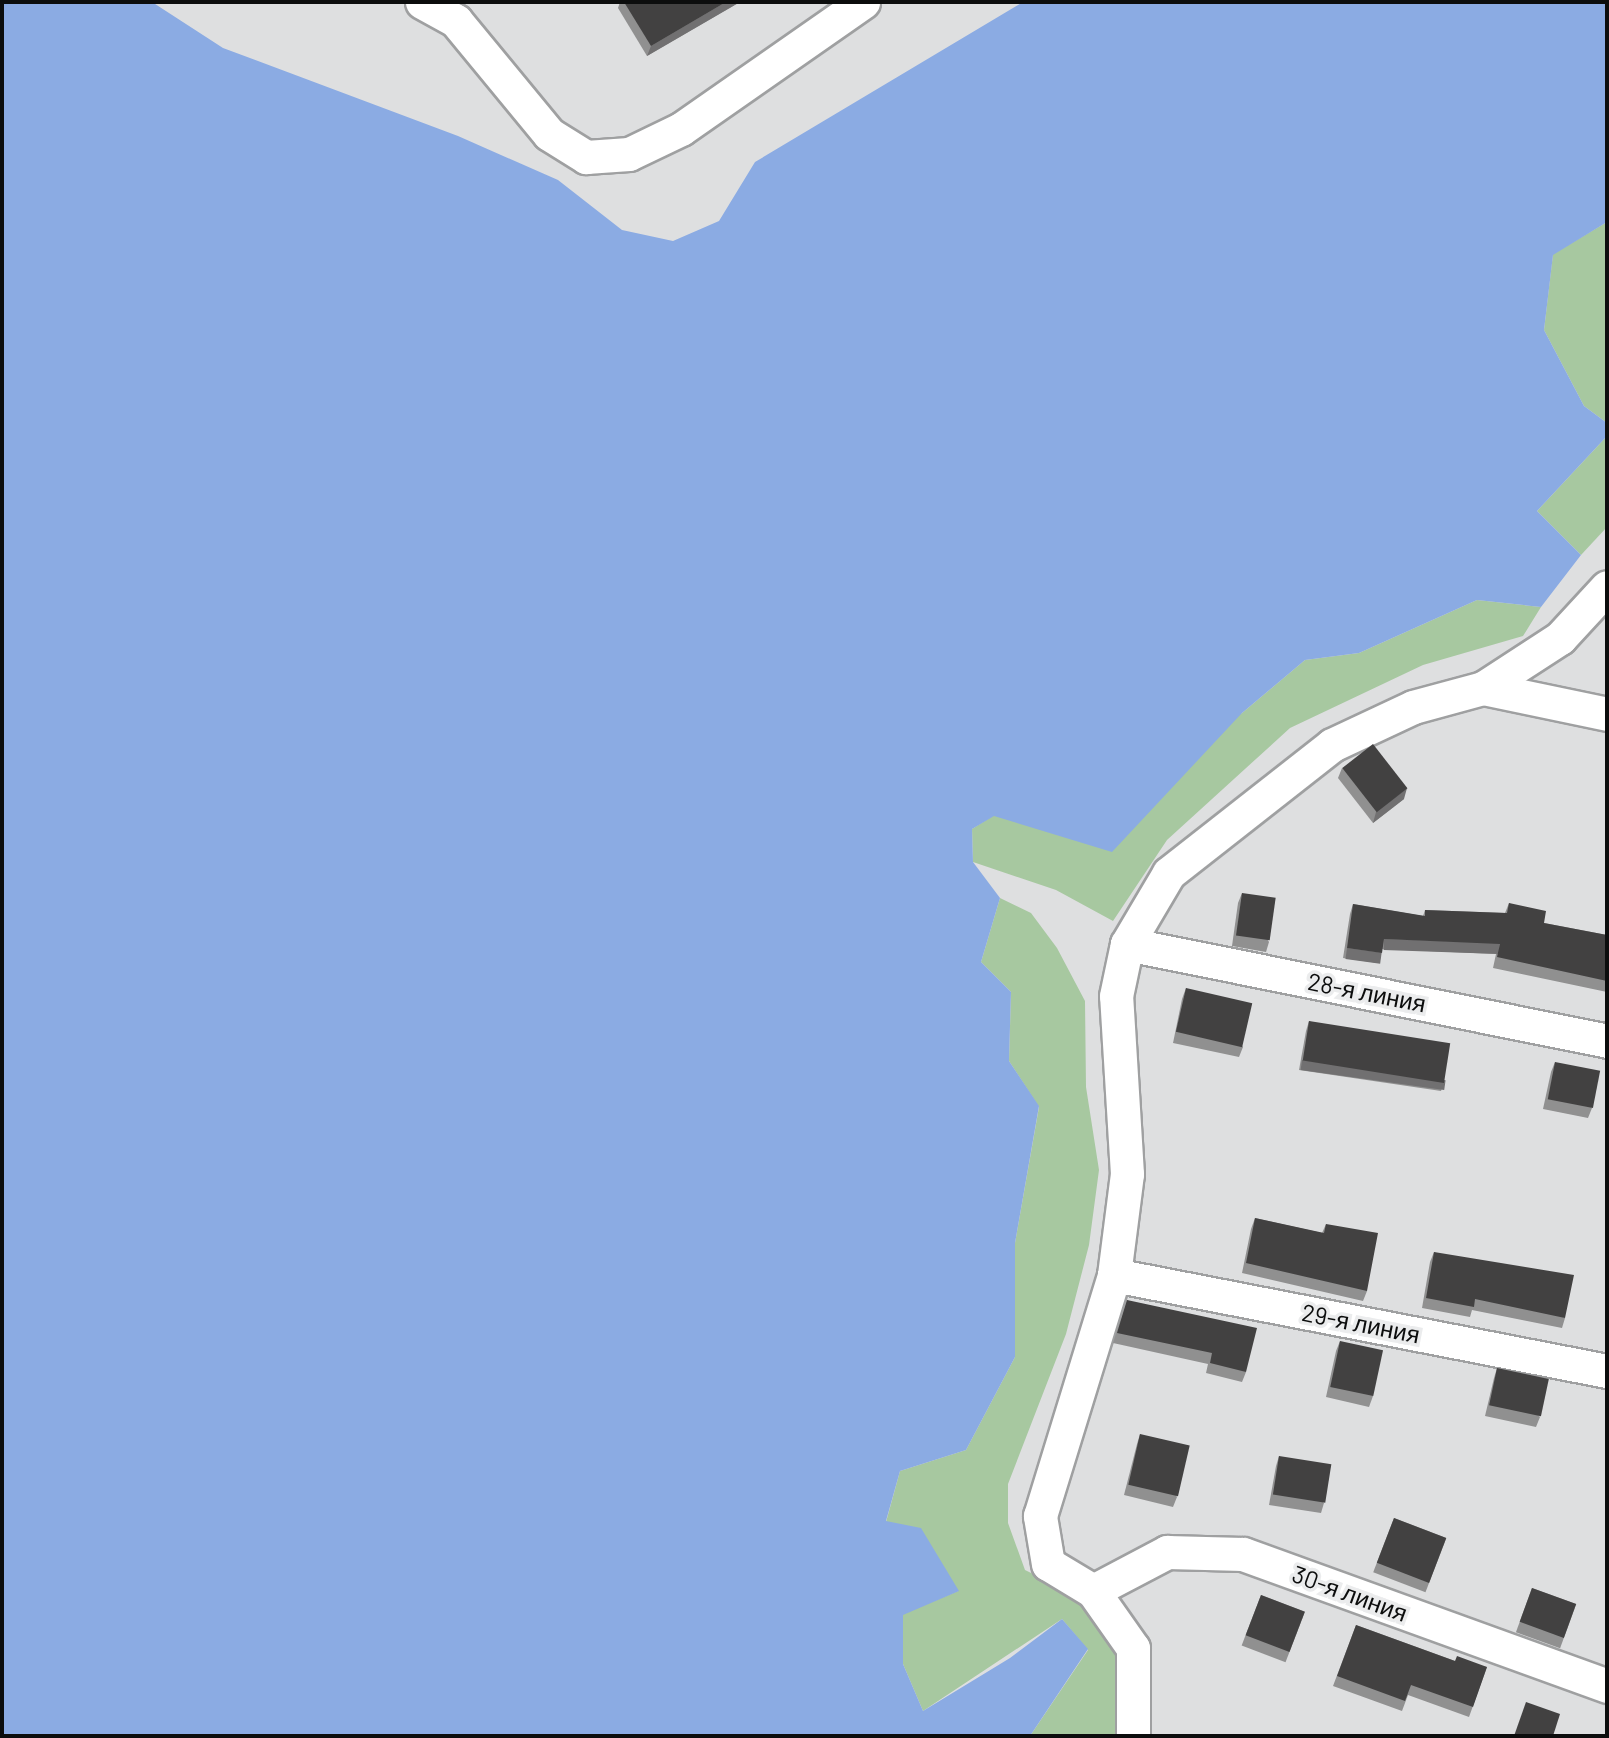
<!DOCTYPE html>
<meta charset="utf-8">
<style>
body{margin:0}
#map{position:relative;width:1609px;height:1738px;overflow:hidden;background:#dedfe0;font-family:Barlow,sans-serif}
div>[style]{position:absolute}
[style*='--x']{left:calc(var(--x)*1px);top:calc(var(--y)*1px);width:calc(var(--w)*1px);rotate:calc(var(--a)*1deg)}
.green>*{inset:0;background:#a7c8a0}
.water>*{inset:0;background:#8babe3}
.roads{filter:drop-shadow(2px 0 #9fa0a1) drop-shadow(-2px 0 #9fa0a1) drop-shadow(0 2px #9fa0a1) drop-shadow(0 -2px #9fa0a1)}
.minor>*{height:33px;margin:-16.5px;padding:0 16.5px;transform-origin:16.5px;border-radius:16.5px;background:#fff}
.wall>*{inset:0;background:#909090;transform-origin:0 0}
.shaded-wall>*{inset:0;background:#717071;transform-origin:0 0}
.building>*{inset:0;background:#424141;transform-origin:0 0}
span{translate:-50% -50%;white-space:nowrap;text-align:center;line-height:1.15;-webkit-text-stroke:7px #ebeced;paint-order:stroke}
.street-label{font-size:24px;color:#0c0d0d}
.frame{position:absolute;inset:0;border:4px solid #0c0d0d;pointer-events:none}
</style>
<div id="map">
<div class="green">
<i style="clip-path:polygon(1607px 222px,1607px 423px,1584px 406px,1544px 330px,1553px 254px)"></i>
<i style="clip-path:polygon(1607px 436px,1607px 527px,1581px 555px,1537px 511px)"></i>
<i style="clip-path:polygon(1477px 600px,1541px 607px,1523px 636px,1423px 665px,1290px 728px,1167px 840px,1113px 921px,1056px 890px,973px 862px,972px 829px,994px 815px,1019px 822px,1242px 713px,1305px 660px,1359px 653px)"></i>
<i style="clip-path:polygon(1000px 898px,1031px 913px,1057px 948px,1085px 1001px,1086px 1087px,1099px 1170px,1089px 1245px,1066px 1334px,1008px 1484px,1008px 1523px,1025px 1570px,1072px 1593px,1097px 1615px,1118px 1658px,1116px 1736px,1030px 1736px,1088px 1650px,1062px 1619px,923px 1711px,903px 1664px,903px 1614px,958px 1591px,886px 1522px,900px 1471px,966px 1450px,1015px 1357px,1015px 1243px,1039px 1107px,1009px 1061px,1011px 992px,981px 962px)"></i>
</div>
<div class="water">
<i style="clip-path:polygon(2px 2px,152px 2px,223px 48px,458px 136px,558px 180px,622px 230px,673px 241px,719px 221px,755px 162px,1023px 2px,1607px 2px,1607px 222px,1553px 255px,1544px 330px,1584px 406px,1607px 423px,1607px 436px,1537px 511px,1581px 555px,1541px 607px,1477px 600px,1359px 653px,1305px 660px,1242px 713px,1112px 852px,994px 816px,972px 829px,973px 862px,1000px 898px,981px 962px,1011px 992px,1009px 1061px,1039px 1106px,1015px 1243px,1015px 1357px,966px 1450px,900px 1471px,886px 1521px,921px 1528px,959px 1591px,903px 1615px,903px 1664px,923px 1711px,1010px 1658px,1062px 1619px,1088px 1649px,1030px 1736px,2px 1736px)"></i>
</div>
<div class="roads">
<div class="minor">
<i style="--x:422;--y:2;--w:39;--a:29"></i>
<i style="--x:456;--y:21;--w:146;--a:50.5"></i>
<i style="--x:549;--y:134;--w:44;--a:31.9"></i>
<i style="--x:586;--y:157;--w:43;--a:-4"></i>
<i style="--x:629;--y:154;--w:58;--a:-25.7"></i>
<i style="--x:681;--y:129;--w:222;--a:-34.9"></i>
<i style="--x:1483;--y:688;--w:127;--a:11.8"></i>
<i style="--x:1127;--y:944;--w:490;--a:11.4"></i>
<i style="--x:1114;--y:1275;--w:502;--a:11.02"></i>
<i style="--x:1093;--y:1591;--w:84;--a:-27.8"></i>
<i style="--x:1167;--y:1552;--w:76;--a:1.5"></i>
<i style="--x:1243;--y:1554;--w:387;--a:19.9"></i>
<i style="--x:1133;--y:1736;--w:88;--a:-90"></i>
<i style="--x:1133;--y:1648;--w:70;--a:-125.1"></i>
<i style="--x:1093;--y:1591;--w:52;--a:-149"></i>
<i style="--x:1048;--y:1564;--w:49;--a:-99.5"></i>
<i style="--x:1040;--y:1516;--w:252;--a:-72.9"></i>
<i style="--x:1114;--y:1275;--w:102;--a:-82.7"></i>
<i style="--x:1127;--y:1174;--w:178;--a:-93.5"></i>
<i style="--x:1116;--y:996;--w:53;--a:-78.1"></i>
<i style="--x:1127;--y:944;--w:82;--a:-59.4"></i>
<i style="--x:1169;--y:873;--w:207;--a:-38.1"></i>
<i style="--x:1332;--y:745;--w:89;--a:-25.1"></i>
<i style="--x:1413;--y:707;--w:73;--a:-15.2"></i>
<i style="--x:1483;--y:688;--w:92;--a:-33"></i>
<i style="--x:1560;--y:638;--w:69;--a:-47.3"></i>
</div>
</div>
<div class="wall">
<i style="clip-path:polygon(620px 2px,740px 2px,647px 56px,618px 8px)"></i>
<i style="clip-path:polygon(1342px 768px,1404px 799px,1373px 823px,1338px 778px)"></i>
<i style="clip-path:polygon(1242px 893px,1269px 942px,1266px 952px,1232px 946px,1238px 903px)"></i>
<i style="clip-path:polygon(1509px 903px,1544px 923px,1607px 935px,1607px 992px,1493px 968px,1496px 954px,1382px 949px,1378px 963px,1343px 958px,1350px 914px,1353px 904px,1423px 916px,1425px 910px,1505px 913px)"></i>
<i style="clip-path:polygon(1186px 988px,1243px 1047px,1239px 1057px,1173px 1043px,1182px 999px)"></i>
<i style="clip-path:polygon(1309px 1021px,1445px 1081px,1441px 1091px,1299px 1070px,1306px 1031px)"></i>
<i style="clip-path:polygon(1555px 1062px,1592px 1108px,1588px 1118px,1543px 1109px,1551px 1072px)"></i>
<i style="clip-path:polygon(1255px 1218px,1322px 1233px,1326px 1224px,1367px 1291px,1363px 1301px,1242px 1273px,1251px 1229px)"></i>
<i style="clip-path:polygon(1434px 1252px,1565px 1318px,1562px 1328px,1472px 1310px,1470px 1317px,1422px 1308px,1430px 1262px)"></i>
<i style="clip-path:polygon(1127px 1300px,1246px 1372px,1242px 1382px,1206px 1373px,1208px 1364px,1113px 1343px)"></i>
<i style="clip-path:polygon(1340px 1341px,1373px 1396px,1369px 1407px,1326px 1397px,1336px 1351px)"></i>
<i style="clip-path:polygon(1497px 1368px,1540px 1417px,1536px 1427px,1485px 1416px,1494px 1378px)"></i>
<i style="clip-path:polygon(1140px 1434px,1177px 1497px,1173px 1507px,1124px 1495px,1137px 1444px)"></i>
<i style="clip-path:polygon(1279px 1456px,1324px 1503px,1321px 1513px,1269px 1505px,1276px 1466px)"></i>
<i style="left:1394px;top:1518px;width:56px;height:58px;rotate:21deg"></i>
<i style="left:1532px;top:1588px;width:47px;height:47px;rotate:20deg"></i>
<i style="left:1261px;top:1595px;width:47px;height:54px;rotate:21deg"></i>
<i style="clip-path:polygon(1356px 1625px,1455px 1661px,1487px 1667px,1469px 1717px,1408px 1695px,1402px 1711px,1333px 1686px)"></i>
</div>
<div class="shaded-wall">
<i style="clip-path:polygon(726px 2px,740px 2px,647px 56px,651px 46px)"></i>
<i style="clip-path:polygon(1407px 788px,1404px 799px,1373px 823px,1376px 812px)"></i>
<i style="left:1384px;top:939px;width:116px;height:11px;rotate:2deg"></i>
<i style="left:1347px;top:948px;width:35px;height:11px;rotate:8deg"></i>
<i style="left:1302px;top:1060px;width:145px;height:10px;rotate:8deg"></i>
</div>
<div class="building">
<i style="clip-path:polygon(624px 2px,726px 2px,651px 46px)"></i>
<i style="left:1373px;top:744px;width:56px;height:39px;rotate:52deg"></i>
<i style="left:1242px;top:893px;width:34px;height:43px;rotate:8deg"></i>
<i style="clip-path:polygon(1509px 903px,1546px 911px,1544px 923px,1607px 935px,1607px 981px,1497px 957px,1500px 944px,1384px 939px,1382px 953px,1347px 948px,1353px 904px,1425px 916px,1425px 910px,1507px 913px)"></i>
<i style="left:1186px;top:988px;width:68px;height:45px;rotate:13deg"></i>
<i style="left:1309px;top:1021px;width:143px;height:40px;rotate:9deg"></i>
<i style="left:1555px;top:1062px;width:46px;height:38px;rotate:11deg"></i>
<i style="clip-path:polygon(1255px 1218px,1324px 1233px,1326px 1224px,1378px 1233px,1367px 1291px,1246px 1263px)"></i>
<i style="clip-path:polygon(1434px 1252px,1574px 1275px,1565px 1318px,1475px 1299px,1474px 1307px,1426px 1298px)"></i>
<i style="clip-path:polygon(1127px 1300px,1257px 1328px,1246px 1372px,1210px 1363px,1212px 1353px,1117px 1333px)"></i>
<i style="left:1340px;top:1341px;width:44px;height:47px;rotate:12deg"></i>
<i style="left:1497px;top:1368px;width:53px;height:38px;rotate:12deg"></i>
<i style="left:1140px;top:1434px;width:51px;height:52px;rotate:13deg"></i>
<i style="left:1279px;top:1456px;width:53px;height:39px;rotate:9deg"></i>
<i style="left:1394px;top:1518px;width:56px;height:48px;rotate:21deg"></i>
<i style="left:1532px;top:1588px;width:47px;height:36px;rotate:20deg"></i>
<i style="left:1261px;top:1595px;width:47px;height:43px;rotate:21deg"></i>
<i style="clip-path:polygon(1356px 1625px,1455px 1661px,1457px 1656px,1487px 1667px,1473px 1707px,1411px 1685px,1405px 1701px,1337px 1676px)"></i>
<i style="clip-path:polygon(1526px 1702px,1560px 1714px,1553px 1736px,1514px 1736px)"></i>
</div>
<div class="street-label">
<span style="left:1367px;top:992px;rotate:11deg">28-я линия</span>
<span style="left:1361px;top:1323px;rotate:11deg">29-я линия</span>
<span style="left:1350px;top:1593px;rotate:20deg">30-я линия</span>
</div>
<div class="frame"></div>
</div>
